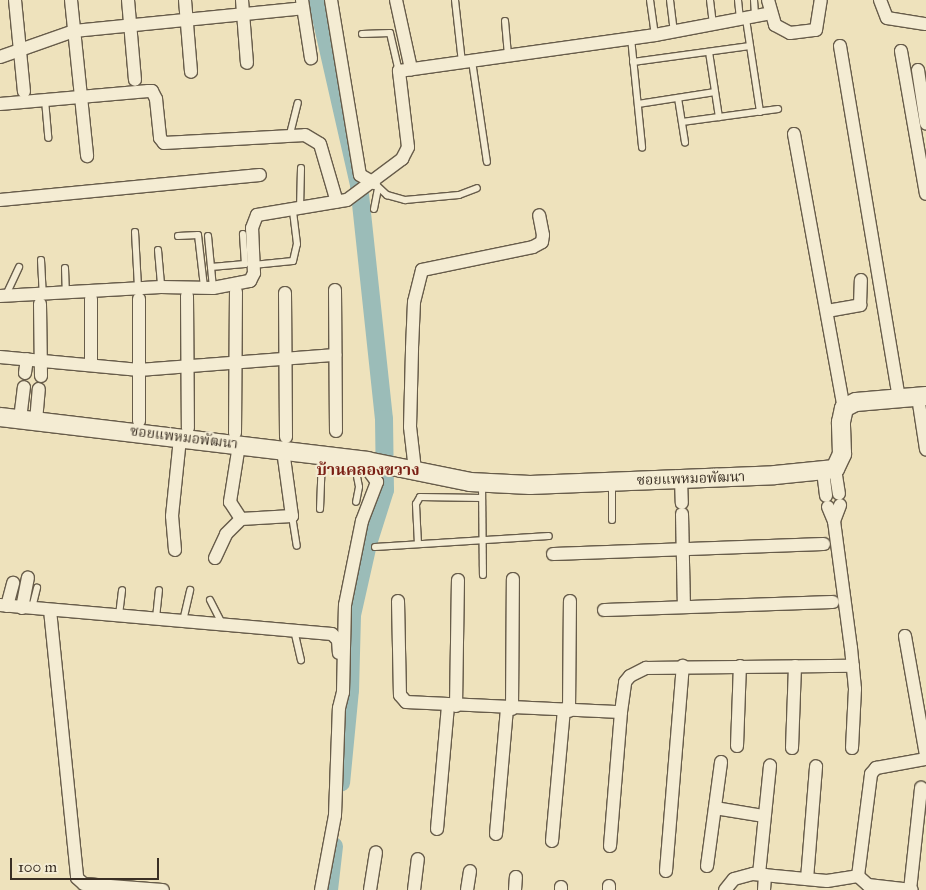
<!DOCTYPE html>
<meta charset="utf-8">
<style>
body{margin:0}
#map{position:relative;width:926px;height:890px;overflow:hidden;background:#eee2bc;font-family:"IM FELL Great Primer","Noto Serif Thai",serif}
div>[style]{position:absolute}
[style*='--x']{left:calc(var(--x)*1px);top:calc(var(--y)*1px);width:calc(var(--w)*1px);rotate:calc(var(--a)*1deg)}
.river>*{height:18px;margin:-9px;padding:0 9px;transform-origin:9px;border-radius:9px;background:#9bbcb8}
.roads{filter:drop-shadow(1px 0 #675c4a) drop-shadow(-1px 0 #675c4a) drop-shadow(0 1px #675c4a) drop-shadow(0 -1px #675c4a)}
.lane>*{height:6px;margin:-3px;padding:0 3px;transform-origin:3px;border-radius:3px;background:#f4ecd3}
.street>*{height:12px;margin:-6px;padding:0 6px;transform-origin:6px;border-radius:6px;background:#f4ecd3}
.secondary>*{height:18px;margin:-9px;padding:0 9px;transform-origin:9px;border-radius:9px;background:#f4ecd3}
span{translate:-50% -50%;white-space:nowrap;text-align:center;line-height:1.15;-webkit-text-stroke:4px #f4ecd3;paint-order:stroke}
.street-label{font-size:14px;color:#3a2f24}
.quarter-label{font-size:16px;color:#7a1f14;font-weight:700}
.scale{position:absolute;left:10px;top:858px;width:149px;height:22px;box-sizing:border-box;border:2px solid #3a2f24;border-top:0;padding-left:6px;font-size:15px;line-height:18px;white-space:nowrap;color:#3a2f24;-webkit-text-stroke:4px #f4ecd3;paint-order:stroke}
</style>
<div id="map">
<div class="river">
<i style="--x:317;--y:0;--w:190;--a:77.2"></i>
<i style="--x:359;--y:185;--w:235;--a:83.9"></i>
<i style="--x:384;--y:419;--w:71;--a:89.2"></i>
<i style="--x:385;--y:490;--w:57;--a:107.5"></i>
<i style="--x:368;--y:544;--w:73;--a:102.7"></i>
<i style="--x:352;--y:615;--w:75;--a:91.5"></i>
<i style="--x:350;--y:690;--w:93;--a:95.5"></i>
<i style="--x:329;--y:890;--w:44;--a:-83.5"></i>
</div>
<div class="roads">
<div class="lane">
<i style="--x:455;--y:0;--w:62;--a:83.6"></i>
<i style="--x:650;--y:0;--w:35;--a:82"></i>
<i style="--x:670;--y:0;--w:32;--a:83"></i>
<i style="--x:710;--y:0;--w:25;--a:83"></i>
<i style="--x:738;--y:0;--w:20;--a:84"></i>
<i style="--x:754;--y:0;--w:16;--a:86"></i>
<i style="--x:746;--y:19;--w:94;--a:81.4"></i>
<i style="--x:505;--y:21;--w:34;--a:85"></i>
<i style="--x:362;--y:34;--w:28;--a:-2"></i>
<i style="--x:390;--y:33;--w:39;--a:77"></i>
<i style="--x:631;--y:38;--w:110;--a:84.2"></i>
<i style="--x:709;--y:52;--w:66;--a:81.3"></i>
<i style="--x:472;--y:61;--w:102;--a:81.6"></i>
<i style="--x:633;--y:62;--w:118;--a:-7.8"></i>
<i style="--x:678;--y:98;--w:45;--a:81"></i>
<i style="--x:45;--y:100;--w:38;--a:85"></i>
<i style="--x:638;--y:104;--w:78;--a:-8.9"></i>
<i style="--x:682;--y:122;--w:97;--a:-7.7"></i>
<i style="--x:290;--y:134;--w:32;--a:-76"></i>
<i style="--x:374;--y:183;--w:18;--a:43"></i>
<i style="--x:387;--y:195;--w:19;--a:16"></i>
<i style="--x:405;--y:200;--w:54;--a:-5.3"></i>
<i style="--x:459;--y:195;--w:19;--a:-21"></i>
<i style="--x:300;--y:209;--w:41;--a:-88.6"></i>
<i style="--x:374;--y:209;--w:21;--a:-79"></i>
<i style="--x:135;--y:232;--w:56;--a:86.9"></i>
<i style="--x:178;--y:236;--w:20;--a:-3"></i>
<i style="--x:198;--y:235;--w:52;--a:83.4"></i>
<i style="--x:208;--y:236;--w:52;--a:84.5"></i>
<i style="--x:158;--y:250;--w:37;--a:85"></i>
<i style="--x:41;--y:260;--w:33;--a:87"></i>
<i style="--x:253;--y:265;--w:40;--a:-5.7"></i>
<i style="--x:293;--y:261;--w:17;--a:-77"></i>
<i style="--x:297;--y:244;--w:34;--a:-97"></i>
<i style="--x:211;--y:267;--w:34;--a:-5"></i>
<i style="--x:245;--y:264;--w:30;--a:-94"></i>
<i style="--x:65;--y:268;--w:24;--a:88"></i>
<i style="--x:6;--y:295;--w:31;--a:-65"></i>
<i style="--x:354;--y:461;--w:26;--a:79"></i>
<i style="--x:359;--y:487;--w:15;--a:101"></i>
<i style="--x:612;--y:483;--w:37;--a:90"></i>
<i style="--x:482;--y:484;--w:91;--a:89.4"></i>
<i style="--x:320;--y:509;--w:52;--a:-87.8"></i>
<i style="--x:292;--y:516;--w:30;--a:81"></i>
<i style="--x:418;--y:544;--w:40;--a:-92.9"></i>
<i style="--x:416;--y:504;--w:8;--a:-60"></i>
<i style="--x:420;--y:497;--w:62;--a:0.9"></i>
<i style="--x:375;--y:547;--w:174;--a:-3.6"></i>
<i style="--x:210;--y:600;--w:28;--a:63"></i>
<i style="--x:32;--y:608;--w:21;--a:-76"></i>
<i style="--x:119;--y:615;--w:25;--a:-83"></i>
<i style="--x:156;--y:618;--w:28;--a:-84"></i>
<i style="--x:183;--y:621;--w:32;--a:-77"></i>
<i style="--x:294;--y:630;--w:31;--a:77"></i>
</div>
<div class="street">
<i style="--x:15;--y:0;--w:92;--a:84.4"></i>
<i style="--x:71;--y:0;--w:157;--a:84.1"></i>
<i style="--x:128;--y:0;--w:80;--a:85"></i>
<i style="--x:185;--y:0;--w:72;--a:85.2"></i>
<i style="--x:242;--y:0;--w:63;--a:85.5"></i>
<i style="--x:302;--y:0;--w:59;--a:81.2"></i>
<i style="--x:331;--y:0;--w:177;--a:80.6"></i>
<i style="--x:360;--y:175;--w:16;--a:30"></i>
<i style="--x:396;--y:0;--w:71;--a:77.7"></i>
<i style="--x:768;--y:0;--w:26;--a:74"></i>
<i style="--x:775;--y:25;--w:17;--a:28"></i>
<i style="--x:790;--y:33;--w:26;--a:-7"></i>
<i style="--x:816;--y:30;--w:30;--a:-81"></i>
<i style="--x:880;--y:0;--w:19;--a:69"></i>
<i style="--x:887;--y:18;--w:39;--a:9"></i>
<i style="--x:840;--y:46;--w:358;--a:80.5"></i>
<i style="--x:901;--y:51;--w:145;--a:80.1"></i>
<i style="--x:0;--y:57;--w:78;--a:-19.4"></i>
<i style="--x:74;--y:31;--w:230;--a:-5.7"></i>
<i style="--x:918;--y:70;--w:54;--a:81.4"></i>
<i style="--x:0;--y:104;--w:149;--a:-5"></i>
<i style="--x:148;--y:91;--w:4;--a:0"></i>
<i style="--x:152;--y:91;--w:9;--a:63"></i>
<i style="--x:156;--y:99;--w:39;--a:84"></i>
<i style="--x:160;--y:138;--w:6;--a:51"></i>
<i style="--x:164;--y:143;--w:141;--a:-3.2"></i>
<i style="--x:305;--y:135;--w:17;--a:31"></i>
<i style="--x:320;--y:144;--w:60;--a:73.7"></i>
<i style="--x:794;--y:134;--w:279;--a:79.7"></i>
<i style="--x:0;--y:200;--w:261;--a:-5.5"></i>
<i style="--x:335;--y:290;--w:141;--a:89.6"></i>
<i style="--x:285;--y:293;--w:144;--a:89.6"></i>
<i style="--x:0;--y:296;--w:161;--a:-3.2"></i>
<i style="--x:161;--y:287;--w:52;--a:1.1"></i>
<i style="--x:213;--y:288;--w:38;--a:-11"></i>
<i style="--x:250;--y:281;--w:9;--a:-63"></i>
<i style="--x:254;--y:273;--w:45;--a:-92.5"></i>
<i style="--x:252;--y:228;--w:14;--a:-69"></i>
<i style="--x:257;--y:215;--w:91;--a:-9.5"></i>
<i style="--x:347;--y:200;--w:69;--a:-36.7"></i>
<i style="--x:402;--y:159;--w:13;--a:-63"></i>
<i style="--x:408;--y:147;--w:77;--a:-96.8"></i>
<i style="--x:399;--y:71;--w:259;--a:-8"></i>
<i style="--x:655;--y:35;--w:118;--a:-10.7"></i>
<i style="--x:187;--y:296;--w:132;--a:89.6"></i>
<i style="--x:91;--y:299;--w:66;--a:90"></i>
<i style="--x:40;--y:304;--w:72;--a:89.2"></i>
<i style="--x:827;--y:311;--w:34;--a:-10"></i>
<i style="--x:860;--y:305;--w:25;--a:-88"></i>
<i style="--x:0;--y:357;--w:140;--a:5.3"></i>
<i style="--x:139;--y:370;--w:197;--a:-4.4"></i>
<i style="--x:25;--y:373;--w:14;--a:-82"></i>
<i style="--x:918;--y:397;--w:53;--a:81.3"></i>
<i style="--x:20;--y:419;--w:32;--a:-83"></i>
<i style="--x:36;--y:421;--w:32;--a:-85"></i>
<i style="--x:139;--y:421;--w:122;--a:-90"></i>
<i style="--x:235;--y:433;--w:141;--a:-89.6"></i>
<i style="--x:239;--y:445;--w:58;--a:99"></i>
<i style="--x:230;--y:502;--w:20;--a:57"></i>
<i style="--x:835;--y:469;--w:25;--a:81"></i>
<i style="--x:415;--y:470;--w:43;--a:-96.6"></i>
<i style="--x:410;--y:427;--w:79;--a:-88.5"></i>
<i style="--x:412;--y:348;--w:46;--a:-87.5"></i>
<i style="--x:414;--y:302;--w:33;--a:-76"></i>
<i style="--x:422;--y:270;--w:113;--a:-11.7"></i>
<i style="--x:533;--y:247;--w:10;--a:-29"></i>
<i style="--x:542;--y:242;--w:7;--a:-82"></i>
<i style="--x:543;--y:235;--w:20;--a:-101"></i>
<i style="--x:823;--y:471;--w:25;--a:83"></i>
<i style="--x:681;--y:480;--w:23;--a:88"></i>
<i style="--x:828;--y:507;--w:15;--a:67"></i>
<i style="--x:834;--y:521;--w:128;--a:82.4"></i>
<i style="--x:851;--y:648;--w:41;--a:84.4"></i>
<i style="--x:855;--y:689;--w:59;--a:92.9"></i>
<i style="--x:682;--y:514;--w:92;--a:88.8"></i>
<i style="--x:834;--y:521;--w:17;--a:-69"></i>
<i style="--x:175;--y:550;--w:34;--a:-95"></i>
<i style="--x:172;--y:516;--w:78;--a:-84.1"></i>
<i style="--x:553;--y:554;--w:271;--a:-2.1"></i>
<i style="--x:215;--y:558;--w:26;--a:-65"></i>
<i style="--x:226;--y:534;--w:21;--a:-45"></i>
<i style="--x:241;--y:519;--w:51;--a:-3.4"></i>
<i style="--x:292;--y:516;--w:67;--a:-97.8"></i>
<i style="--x:398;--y:601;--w:94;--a:88.8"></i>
<i style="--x:400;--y:695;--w:9;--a:49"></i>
<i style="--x:406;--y:702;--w:215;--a:2.7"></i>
<i style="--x:621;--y:712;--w:30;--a:-82"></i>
<i style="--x:625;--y:682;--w:8;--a:-50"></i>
<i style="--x:630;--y:676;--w:18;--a:-27"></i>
<i style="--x:646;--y:668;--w:207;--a:-0.6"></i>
<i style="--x:0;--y:605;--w:333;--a:5"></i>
<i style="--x:332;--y:634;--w:8;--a:45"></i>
<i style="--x:338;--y:640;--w:13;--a:86"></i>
<i style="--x:7;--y:606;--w:24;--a:-75"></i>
<i style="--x:22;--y:608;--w:31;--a:-79"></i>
<i style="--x:50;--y:610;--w:269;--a:84.2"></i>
<i style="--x:77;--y:878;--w:9;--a:41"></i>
<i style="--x:84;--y:884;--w:79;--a:4.3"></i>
<i style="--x:604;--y:610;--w:229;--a:-2"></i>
<i style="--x:905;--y:636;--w:121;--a:80"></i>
<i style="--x:456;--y:706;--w:126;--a:-89.1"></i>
<i style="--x:512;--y:709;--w:130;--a:-89.6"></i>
<i style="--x:569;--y:711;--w:110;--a:-89.5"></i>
<i style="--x:737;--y:746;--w:80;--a:-87.9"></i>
<i style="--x:792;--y:748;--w:82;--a:-87.9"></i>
<i style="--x:715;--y:808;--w:50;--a:9.3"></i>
<i style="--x:437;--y:829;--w:124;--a:-84.9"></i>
<i style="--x:496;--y:834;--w:125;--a:-85"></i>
<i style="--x:552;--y:841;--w:132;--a:-84.8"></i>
<i style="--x:610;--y:846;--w:134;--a:-85.3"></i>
<i style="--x:707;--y:866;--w:105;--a:-82.3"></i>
<i style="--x:666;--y:871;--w:206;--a:-85.3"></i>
<i style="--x:759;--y:874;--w:109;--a:-84.2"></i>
<i style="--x:858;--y:876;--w:103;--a:-82.7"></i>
<i style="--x:871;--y:774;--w:8;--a:-50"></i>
<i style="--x:876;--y:768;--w:51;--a:-10.2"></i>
<i style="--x:807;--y:879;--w:113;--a:-85.4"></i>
<i style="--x:321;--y:890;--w:76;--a:-79.4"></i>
<i style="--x:335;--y:815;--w:107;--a:-87.9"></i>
<i style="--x:339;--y:708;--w:16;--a:-76"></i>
<i style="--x:343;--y:692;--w:87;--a:-88.7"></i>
<i style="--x:345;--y:605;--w:86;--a:-78.6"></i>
<i style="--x:362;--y:521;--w:42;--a:-69"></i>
<i style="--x:377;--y:482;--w:27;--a:-126"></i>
<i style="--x:370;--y:890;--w:38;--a:-81"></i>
<i style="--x:414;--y:890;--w:31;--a:-83"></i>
<i style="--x:467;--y:890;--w:19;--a:-81"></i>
<i style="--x:515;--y:890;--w:13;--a:-86"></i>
<i style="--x:561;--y:890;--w:3;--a:-90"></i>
<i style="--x:609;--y:890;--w:4;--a:-90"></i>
<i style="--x:725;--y:890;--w:14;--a:-51"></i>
<i style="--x:734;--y:879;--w:20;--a:-15"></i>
<i style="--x:753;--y:874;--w:74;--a:5.4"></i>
<i style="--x:827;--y:881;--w:31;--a:-9"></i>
<i style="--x:858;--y:876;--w:13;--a:42"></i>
<i style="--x:868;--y:885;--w:44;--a:6.5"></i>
<i style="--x:764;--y:890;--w:15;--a:-86"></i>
<i style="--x:910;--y:890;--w:103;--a:-83.8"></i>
</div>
<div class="secondary">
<i style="--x:0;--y:417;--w:370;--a:6.8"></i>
<i style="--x:367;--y:461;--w:105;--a:11.5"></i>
<i style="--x:470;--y:482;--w:60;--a:2.9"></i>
<i style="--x:530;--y:485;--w:245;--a:-2.3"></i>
<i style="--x:775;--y:475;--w:60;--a:-5.7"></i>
<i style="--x:835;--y:469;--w:17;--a:-65"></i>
<i style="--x:842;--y:454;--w:32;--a:-92"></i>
<i style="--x:841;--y:422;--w:14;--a:-78"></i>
<i style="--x:844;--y:408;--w:13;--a:-27"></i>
<i style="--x:856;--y:402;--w:70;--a:-4.9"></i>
</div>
</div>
<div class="street-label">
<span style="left:184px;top:438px;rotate:7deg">ซอยแพหมอพัฒนา</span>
<span style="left:691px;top:479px;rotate:-2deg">ซอยแพหมอพัฒนา</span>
</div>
<div class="quarter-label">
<span style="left:368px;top:470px">บ้านคลองขวาง</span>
</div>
<div class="scale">100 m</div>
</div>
